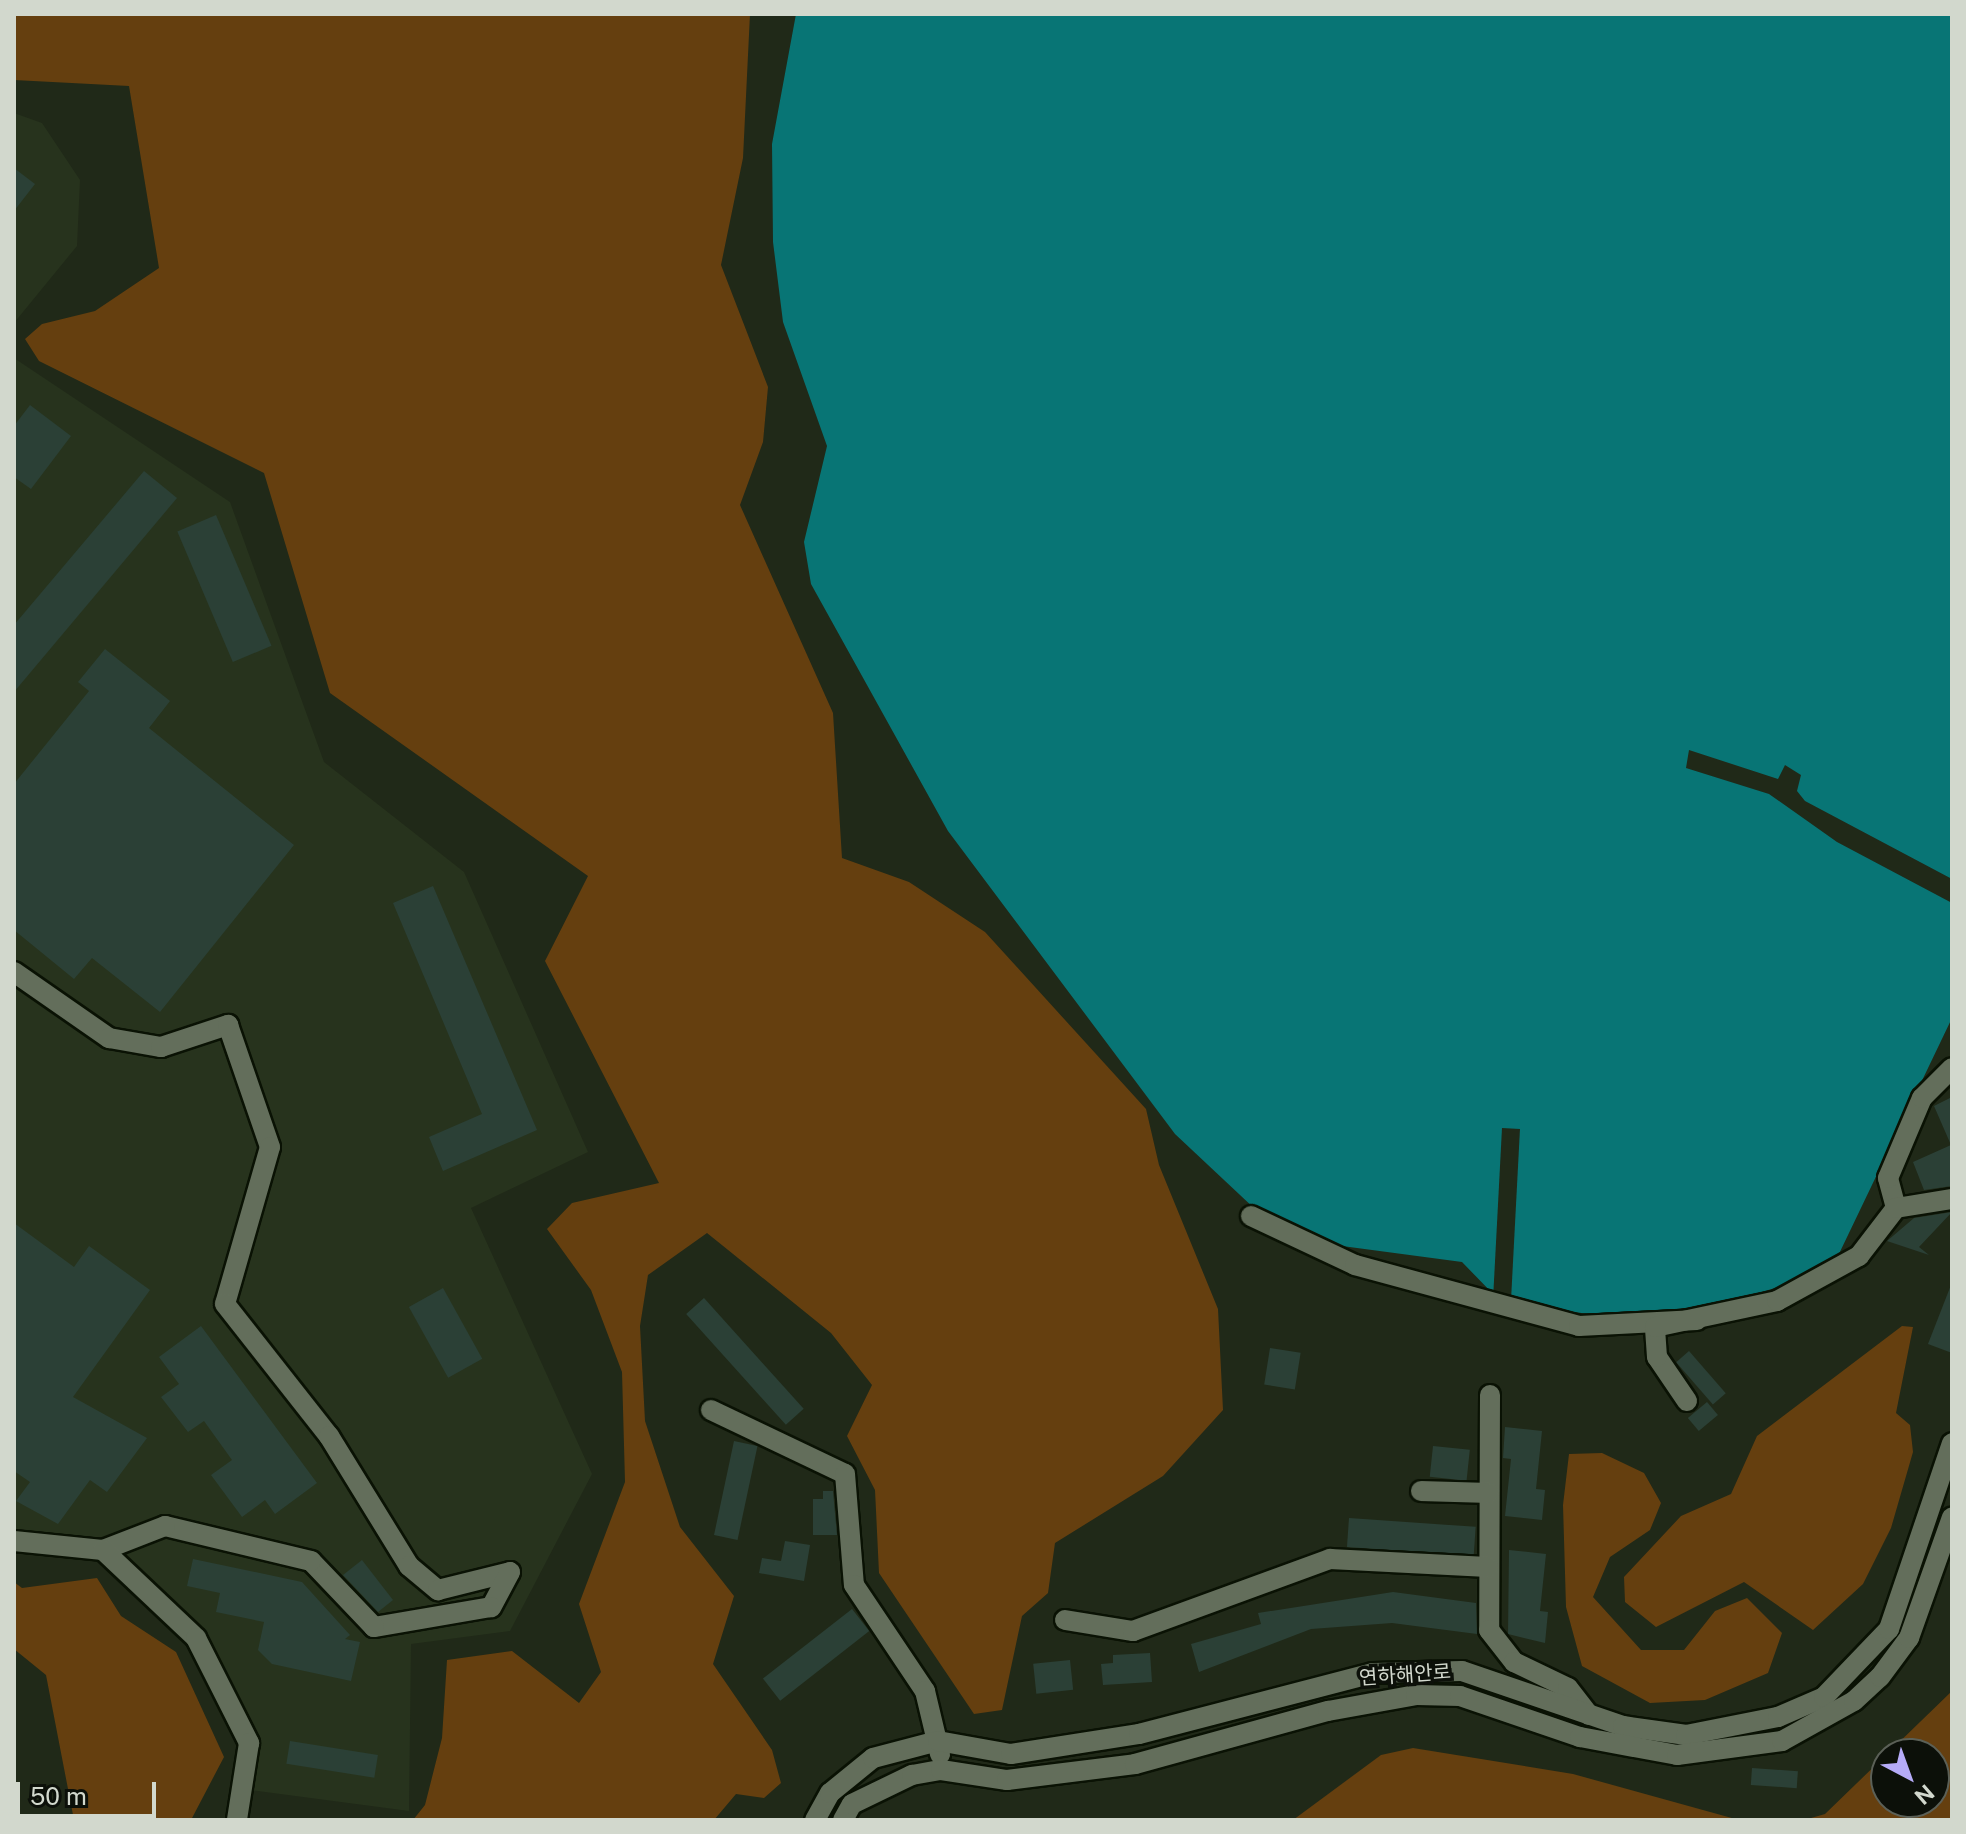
<!DOCTYPE html>
<meta charset="utf-8">
<style>
body{margin:0}
#map{position:relative;width:1966px;height:1834px;overflow:hidden;background:#202918;font-family:"Public Sans","Noto Sans KR",sans-serif}
div>[style]{position:absolute}
[style*='--x']{left:calc(var(--x)*1px);top:calc(var(--y)*1px);width:calc(var(--w)*1px);rotate:calc(var(--a)*1deg)}
.built>*{inset:0;background:#27331d}
.green>*{inset:0;background:#653f0f}
.water>*{inset:0;background:#087575}
.pier>*{inset:0;background:#202918;transform-origin:0 0}
.building>*{inset:0;background:#2b4036;transform-origin:0 0}
.roads{filter:drop-shadow(2px 0 #0a1204) drop-shadow(-2px 0 #0a1204) drop-shadow(0 2px #0a1204) drop-shadow(0 -2px #0a1204)}
.minor>*{height:20px;margin:-10px;padding:0 10px;transform-origin:10px;border-radius:10px;background:#636e5b}
span{translate:-50% -50%;white-space:nowrap;text-align:center;line-height:1.15;-webkit-text-stroke:7px #0c1009;paint-order:stroke}
.street-label{font-size:20px;color:#d2d8cd}
.frame{position:absolute;inset:0;border:16px solid #d2d8cd;pointer-events:none}
.north{position:absolute;left:1870px;top:1738px;width:80px;height:80px;box-sizing:border-box;background:#0c1009;border:2px solid #5b6057;border-radius:50%;rotate:139deg;font-size:22px;font-weight:700;line-height:32px;text-align:center;color:#d2d8cd}
.north::after{content:'';display:block;margin:auto;width:28px;height:36px;background:#b6acf8;clip-path:polygon(50% 0,100% 100%,50% 72%,0 100%)}
.scale{position:absolute;left:16px;top:1782px;width:140px;height:36px;box-sizing:border-box;border:4px solid #d2d8cd;border-top:0;padding-left:10px;font-size:24px;line-height:28px;white-space:nowrap;color:#d2d8cd;-webkit-text-stroke:6px #0c1009;paint-order:stroke}
</style>
<div id="map">
<div class="built">
<i style="clip-path:polygon(14px 113px,42px 123px,80px 180px,77px 246px,14px 323px)"></i>
<i style="clip-path:polygon(14px 358px,230px 502px,324px 762px,464px 872px,588px 1152px,471px 1208px,592px 1474px,510px 1631px,411px 1644px,409px 1811px,242px 1789px,249px 1743px,196px 1638px,103px 1550px,14px 1541px)"></i>
</div>
<div class="green">
<i style="clip-path:polygon(14px 14px,750px 14px,743px 158px,721px 265px,768px 387px,763px 442px,740px 505px,833px 713px,842px 858px,909px 882px,985px 932px,1146px 1109px,1159px 1165px,1218px 1309px,1223px 1410px,1163px 1476px,1055px 1543px,1048px 1593px,1022px 1616px,1002px 1710px,974px 1714px,879px 1573px,875px 1490px,847px 1436px,872px 1385px,831px 1333px,707px 1233px,648px 1275px,640px 1326px,645px 1421px,680px 1527px,734px 1596px,713px 1664px,772px 1750px,781px 1783px,764px 1798px,736px 1794px,714px 1820px,413px 1820px,425px 1805px,442px 1738px,447px 1660px,512px 1651px,579px 1703px,601px 1672px,579px 1604px,625px 1482px,622px 1372px,591px 1290px,547px 1229px,572px 1203px,659px 1183px,545px 961px,588px 876px,330px 693px,264px 473px,39px 361px,25px 339px,42px 324px,95px 311px,159px 268px,129px 86px,14px 80px)"></i>
<i style="clip-path:polygon(1902px 1326px,1913px 1327px,1896px 1413px,1910px 1425px,1913px 1452px,1891px 1528px,1863px 1584px,1813px 1630px,1744px 1582px,1656px 1627px,1625px 1602px,1624px 1577px,1681px 1516px,1731px 1494px,1757px 1436px)"></i>
<i style="clip-path:polygon(1602px 1453px,1644px 1473px,1661px 1503px,1650px 1530px,1610px 1557px,1593px 1597px,1641px 1650px,1684px 1650px,1715px 1611px,1747px 1598px,1782px 1633px,1768px 1673px,1705px 1700px,1650px 1703px,1582px 1666px,1566px 1607px,1563px 1505px,1569px 1454px)"></i>
<i style="clip-path:polygon(97px 1578px,121px 1616px,176px 1652px,224px 1757px,191px 1820px,74px 1820px,46px 1675px,14px 1649px,14px 1582px,22px 1588px)"></i>
<i style="clip-path:polygon(evenodd,1952px 1691px,1952px 1820px,1804px 1820px,1825px 1814px,1952px 1691px,1934px 1754px,1934px 1802px,1886px 1802px,1886px 1754px,1934px 1754px)"></i>
<i style="clip-path:polygon(1413px 1748px,1573px 1774px,1739px 1820px,1293px 1820px,1381px 1755px)"></i>
</div>
<div class="water">
<i style="clip-path:polygon(796px 14px,1952px 14px,1952px 1018px,1837px 1258px,1788px 1284px,1702px 1310px,1612px 1317px,1536px 1307px,1496px 1297px,1462px 1262px,1327px 1244px,1256px 1210px,1175px 1134px,948px 831px,811px 584px,804px 542px,827px 446px,783px 322px,773px 242px,772px 144px)"></i>
</div>
<div class="pier">
<i style="clip-path:polygon(1689px 750px,1778px 779px,1785px 765px,1801px 775px,1797px 791px,1805px 801px,1952px 879px,1952px 903px,1837px 842px,1769px 794px,1686px 768px)"></i>
<i style="left:1502px;top:1128px;width:18px;height:169px;rotate:3deg"></i>
</div>
<div class="building">
<i style="clip-path:polygon(14px 168px,35px 184px,14px 211px)"></i>
<i style="clip-path:polygon(30px 405px,71px 436px,31px 489px,14px 477px,14px 426px)"></i>
<i style="clip-path:polygon(144px 471px,177px 498px,14px 692px,14px 625px)"></i>
<i style="left:216px;top:515px;width:142px;height:42px;rotate:67deg"></i>
<i style="clip-path:polygon(105px 649px,170px 701px,149px 728px,294px 845px,160px 1012px,92px 958px,74px 979px,14px 930px,14px 784px,89px 691px,78px 682px)"></i>
<i style="clip-path:polygon(433px 886px,537px 1130px,443px 1171px,429px 1137px,482px 1114px,393px 903px)"></i>
<i style="clip-path:polygon(1952px 1097px,1952px 1186px,1924px 1190px,1913px 1162px,1951px 1145px,1934px 1106px)"></i>
<i style="clip-path:polygon(1952px 1212px,1919px 1247px,1929px 1255px,1887px 1241px,1914px 1218px)"></i>
<i style="clip-path:polygon(14px 1223px,74px 1267px,89px 1246px,150px 1290px,73px 1397px,147px 1438px,107px 1492px,90px 1480px,58px 1524px,16px 1501px,30px 1482px,14px 1471px)"></i>
<i style="clip-path:polygon(1951px 1285px,1952px 1285px,1952px 1353px,1928px 1344px)"></i>
<i style="left:443px;top:1288px;width:81px;height:39px;rotate:61deg"></i>
<i style="left:704px;top:1298px;width:149px;height:24px;rotate:48deg"></i>
<i style="clip-path:polygon(201px 1326px,317px 1483px,275px 1514px,265px 1500px,242px 1517px,211px 1475px,232px 1460px,204px 1421px,188px 1432px,161px 1397px,179px 1384px,159px 1357px)"></i>
<i style="left:1270px;top:1348px;width:31px;height:37px;rotate:9deg"></i>
<i style="left:1689px;top:1351px;width:56px;height:17px;rotate:49deg"></i>
<i style="left:1707px;top:1402px;width:17px;height:25px;rotate:50deg"></i>
<i style="clip-path:polygon(1505px 1427px,1542px 1431px,1536px 1489px,1545px 1490px,1542px 1520px,1505px 1516px,1511px 1459px,1503px 1458px)"></i>
<i style="left:734px;top:1441px;width:24px;height:96px;rotate:12deg"></i>
<i style="left:1433px;top:1446px;width:37px;height:31px;rotate:6deg"></i>
<i style="clip-path:polygon(823px 1491px,833px 1491px,837px 1535px,813px 1535px,813px 1499px,823px 1499px)"></i>
<i style="left:1349px;top:1518px;width:127px;height:29px;rotate:4deg"></i>
<i style="clip-path:polygon(785px 1541px,810px 1545px,804px 1581px,759px 1573px,762px 1558px,781px 1561px)"></i>
<i style="clip-path:polygon(1509px 1550px,1546px 1554px,1540px 1611px,1548px 1612px,1545px 1643px,1508px 1634px)"></i>
<i style="clip-path:polygon(193px 1559px,302px 1582px,350px 1635px,345px 1639px,360px 1642px,351px 1681px,272px 1664px,258px 1650px,264px 1622px,216px 1612px,220px 1593px,187px 1586px)"></i>
<i style="clip-path:polygon(362px 1560px,393px 1600px,378px 1612px,343px 1575px)"></i>
<i style="clip-path:polygon(1393px 1592px,1476px 1603px,1477px 1634px,1392px 1623px,1311px 1629px,1199px 1672px,1191px 1644px,1261px 1624px,1258px 1613px)"></i>
<i style="left:852px;top:1609px;width:28px;height:113px;rotate:52deg"></i>
<i style="clip-path:polygon(1150px 1653px,1152px 1682px,1103px 1685px,1101px 1664px,1113px 1663px,1113px 1655px)"></i>
<i style="left:1070px;top:1660px;width:30px;height:37px;rotate:84deg"></i>
<i style="left:290px;top:1741px;width:89px;height:23px;rotate:9deg"></i>
<i style="left:1752px;top:1768px;width:46px;height:17px;rotate:4deg"></i>
</div>
<div class="roads">
<div class="minor">
<i style="--x:14;--y:972;--w:116;--a:34.8"></i>
<i style="--x:109;--y:1038;--w:53;--a:9.8"></i>
<i style="--x:161;--y:1047;--w:71;--a:-18.2"></i>
<i style="--x:228;--y:1025;--w:129;--a:71"></i>
<i style="--x:270;--y:1147;--w:163;--a:106"></i>
<i style="--x:225;--y:1304;--w:168;--a:51.8"></i>
<i style="--x:329;--y:1436;--w:153;--a:58.4"></i>
<i style="--x:409;--y:1566;--w:38;--a:40"></i>
<i style="--x:438;--y:1590;--w:74;--a:-14"></i>
<i style="--x:510;--y:1572;--w:40;--a:118"></i>
<i style="--x:491;--y:1607;--w:119;--a:170.3"></i>
<i style="--x:374;--y:1627;--w:91;--a:-133.7"></i>
<i style="--x:311;--y:1561;--w:150;--a:-166.5"></i>
<i style="--x:165;--y:1526;--w:66;--a:158.8"></i>
<i style="--x:1896;--y:1208;--w:31;--a:-105"></i>
<i style="--x:1888;--y:1178;--w:87;--a:-67"></i>
<i style="--x:1922;--y:1098;--w:42;--a:-45"></i>
<i style="--x:1251;--y:1216;--w:115;--a:25.2"></i>
<i style="--x:1355;--y:1265;--w:232;--a:15.2"></i>
<i style="--x:1579;--y:1326;--w:118;--a:-2.9"></i>
<i style="--x:1490;--y:1395;--w:235;--a:90.2"></i>
<i style="--x:1489;--y:1630;--w:41;--a:52"></i>
<i style="--x:1514;--y:1662;--w:60;--a:25.7"></i>
<i style="--x:1568;--y:1688;--w:34;--a:52"></i>
<i style="--x:1687;--y:1401;--w:53;--a:-124.3"></i>
<i style="--x:1657;--y:1357;--w:30;--a:-94"></i>
<i style="--x:1655;--y:1327;--w:125;--a:-12"></i>
<i style="--x:1777;--y:1301;--w:94;--a:-28.8"></i>
<i style="--x:1859;--y:1256;--w:61;--a:-52.4"></i>
<i style="--x:1896;--y:1208;--w:57;--a:-9.1"></i>
<i style="--x:711;--y:1410;--w:148;--a:25.5"></i>
<i style="--x:845;--y:1474;--w:111;--a:85.4"></i>
<i style="--x:854;--y:1585;--w:128;--a:56.2"></i>
<i style="--x:925;--y:1691;--w:65;--a:76.6"></i>
<i style="--x:1421;--y:1491;--w:68;--a:1.7"></i>
<i style="--x:14;--y:1541;--w:89;--a:5.8"></i>
<i style="--x:103;--y:1550;--w:128;--a:43.4"></i>
<i style="--x:196;--y:1638;--w:118;--a:63.2"></i>
<i style="--x:249;--y:1743;--w:78;--a:98.9"></i>
<i style="--x:1065;--y:1620;--w:69;--a:9.2"></i>
<i style="--x:1133;--y:1631;--w:210;--a:-20.1"></i>
<i style="--x:1330;--y:1559;--w:158;--a:2.9"></i>
<i style="--x:815;--y:1820;--w:31;--a:-61"></i>
<i style="--x:830;--y:1793;--w:55;--a:-39.1"></i>
<i style="--x:873;--y:1758;--w:67;--a:-14.7"></i>
<i style="--x:938;--y:1741;--w:74;--a:10.1"></i>
<i style="--x:1011;--y:1754;--w:130;--a:-8.9"></i>
<i style="--x:1139;--y:1734;--w:242;--a:-14.6"></i>
<i style="--x:1373;--y:1673;--w:89;--a:-1.3"></i>
<i style="--x:1462;--y:1671;--w:170;--a:18.9"></i>
<i style="--x:1623;--y:1726;--w:64;--a:8.1"></i>
<i style="--x:1686;--y:1735;--w:94;--a:-11.1"></i>
<i style="--x:1778;--y:1717;--w:50;--a:-23.5"></i>
<i style="--x:1824;--y:1697;--w:94;--a:-46.3"></i>
<i style="--x:1889;--y:1629;--w:196;--a:-71.3"></i>
<i style="--x:843;--y:1820;--w:18;--a:-61"></i>
<i style="--x:852;--y:1804;--w:67;--a:-25.8"></i>
<i style="--x:912;--y:1775;--w:29;--a:-10"></i>
<i style="--x:941;--y:1770;--w:67;--a:8.6"></i>
<i style="--x:1007;--y:1780;--w:129;--a:-7.1"></i>
<i style="--x:1135;--y:1764;--w:200;--a:-15.4"></i>
<i style="--x:1328;--y:1711;--w:89;--a:-10.3"></i>
<i style="--x:1416;--y:1695;--w:44;--a:1.3"></i>
<i style="--x:1460;--y:1696;--w:127;--a:18.9"></i>
<i style="--x:1580;--y:1737;--w:99;--a:10.5"></i>
<i style="--x:1677;--y:1755;--w:106;--a:-7.6"></i>
<i style="--x:1782;--y:1741;--w:82;--a:-29.1"></i>
<i style="--x:1854;--y:1701;--w:35;--a:-43"></i>
<i style="--x:1880;--y:1677;--w:49;--a:-53.4"></i>
<i style="--x:1909;--y:1638;--w:128;--a:-70.4"></i>
</div>
</div>
<div class="street-label">
<span style="left:1405px;top:1675px;rotate:-4deg">연하해안로</span>
</div>
<div class="frame"></div>
<div class="north">N</div>
<div class="scale">50 m</div>
</div>
